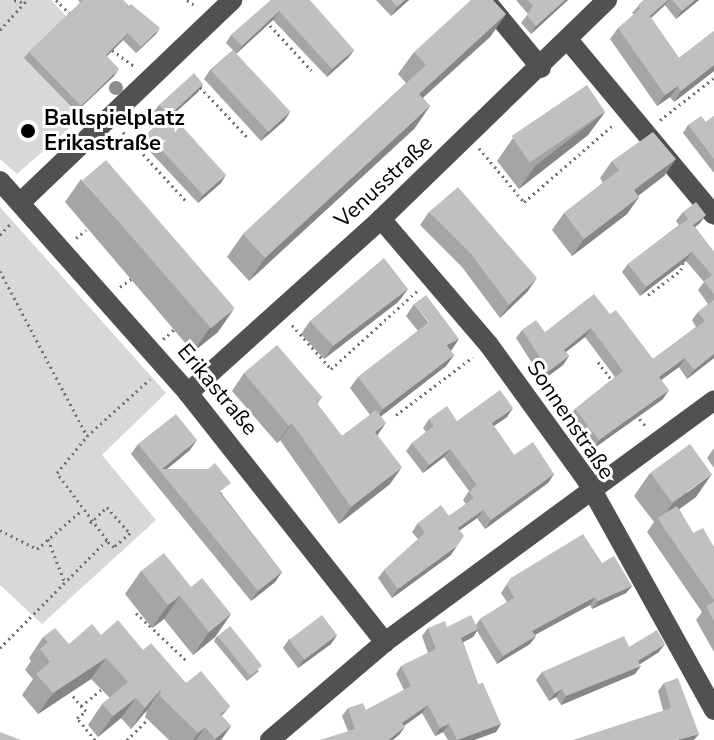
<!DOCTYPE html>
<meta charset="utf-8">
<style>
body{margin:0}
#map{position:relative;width:714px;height:740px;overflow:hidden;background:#fff;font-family:"Nunito Sans",sans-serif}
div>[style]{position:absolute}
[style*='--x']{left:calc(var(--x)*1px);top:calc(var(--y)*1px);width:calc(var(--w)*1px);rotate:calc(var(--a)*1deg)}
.green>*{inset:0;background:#d8d8d8}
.path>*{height:3px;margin-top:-1.5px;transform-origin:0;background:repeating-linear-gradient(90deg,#737373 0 2px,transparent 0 6px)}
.minor>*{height:20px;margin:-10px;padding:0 10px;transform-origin:10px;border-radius:10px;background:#515151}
.trees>*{width:14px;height:14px;margin:-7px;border-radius:50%;background:#8d8d8d}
.wall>*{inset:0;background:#a5a5a5}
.shaded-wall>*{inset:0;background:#868686}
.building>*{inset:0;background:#c0c0c0;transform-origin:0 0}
.dots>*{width:22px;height:22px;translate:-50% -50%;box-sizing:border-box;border:4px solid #fff;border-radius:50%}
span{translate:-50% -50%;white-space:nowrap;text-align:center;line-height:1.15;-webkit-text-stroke:6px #fff;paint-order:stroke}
.poi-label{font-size:22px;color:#000;font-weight:700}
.left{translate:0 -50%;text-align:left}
.street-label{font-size:22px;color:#000}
</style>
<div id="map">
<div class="green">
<i style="clip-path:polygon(0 0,51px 0,67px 17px,25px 59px,81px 118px,17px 174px,0 159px)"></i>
<i style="clip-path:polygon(0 207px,166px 393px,102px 455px,156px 520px,42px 624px,0 585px)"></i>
</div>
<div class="path">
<i style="--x:14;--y:0;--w:11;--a:15"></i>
<i style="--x:56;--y:0;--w:20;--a:45"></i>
<i style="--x:187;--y:0;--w:12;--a:35"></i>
<i style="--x:266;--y:21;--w:67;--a:47.4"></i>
<i style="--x:0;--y:30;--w:40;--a:-48"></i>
<i style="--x:112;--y:50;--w:29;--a:36"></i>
<i style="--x:200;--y:87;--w:70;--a:46.7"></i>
<i style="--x:660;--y:120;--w:68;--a:-37.9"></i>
<i style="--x:123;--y:132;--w:95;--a:47.6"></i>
<i style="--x:479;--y:148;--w:70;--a:50.2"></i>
<i style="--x:524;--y:202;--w:116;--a:-40.8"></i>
<i style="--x:0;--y:235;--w:16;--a:-47"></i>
<i style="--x:76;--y:238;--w:13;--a:-39"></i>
<i style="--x:0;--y:271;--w:187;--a:62.2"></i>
<i style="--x:120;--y:287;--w:14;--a:-36"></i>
<i style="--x:648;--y:295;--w:41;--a:-37.1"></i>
<i style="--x:681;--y:270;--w:9;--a:-77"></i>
<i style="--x:292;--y:325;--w:59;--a:48.4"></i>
<i style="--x:331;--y:369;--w:116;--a:-42.2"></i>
<i style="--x:163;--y:339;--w:16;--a:-40"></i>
<i style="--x:598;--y:362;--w:25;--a:53"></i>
<i style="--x:636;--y:414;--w:16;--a:52"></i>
<i style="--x:396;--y:415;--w:96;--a:-37"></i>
<i style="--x:90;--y:523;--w:23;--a:-43"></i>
<i style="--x:107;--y:507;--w:35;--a:49"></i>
<i style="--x:130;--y:533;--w:21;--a:139"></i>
<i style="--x:114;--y:547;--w:9;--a:-139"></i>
<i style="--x:0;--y:530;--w:42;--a:27.2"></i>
<i style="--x:37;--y:549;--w:58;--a:-40.8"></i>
<i style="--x:48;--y:539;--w:47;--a:68.9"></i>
<i style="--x:136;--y:613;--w:70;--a:43.3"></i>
<i style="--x:0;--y:648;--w:152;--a:-45.3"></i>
<i style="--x:107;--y:540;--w:84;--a:-126.7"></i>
<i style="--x:57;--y:473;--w:48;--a:-51"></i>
<i style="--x:87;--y:436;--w:85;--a:-42.1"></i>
<i style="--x:73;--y:696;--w:13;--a:51"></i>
<i style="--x:95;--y:740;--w:28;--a:-129"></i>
<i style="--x:77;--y:718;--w:11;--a:-38"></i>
<i style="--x:86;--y:711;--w:7;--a:-135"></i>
<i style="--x:81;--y:706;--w:26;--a:-39"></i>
<i style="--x:127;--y:740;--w:30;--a:-45"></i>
</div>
<div class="minor">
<i style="--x:485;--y:0;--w:88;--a:50.5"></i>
<i style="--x:569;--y:41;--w:226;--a:50.2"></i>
<i style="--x:0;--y:181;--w:283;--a:48.4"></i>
<i style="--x:188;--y:393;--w:318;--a:51.7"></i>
<i style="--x:22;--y:201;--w:291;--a:-43.7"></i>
<i style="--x:381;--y:219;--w:166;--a:49.4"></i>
<i style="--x:489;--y:345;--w:165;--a:54.1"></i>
<i style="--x:586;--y:479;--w:264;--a:61"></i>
<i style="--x:188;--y:393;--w:260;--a:-42"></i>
<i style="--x:381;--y:219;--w:315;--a:-44.1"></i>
<i style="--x:270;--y:740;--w:151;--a:-40.4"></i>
<i style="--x:385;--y:642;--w:408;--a:-36.3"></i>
</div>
<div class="trees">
<i style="left:116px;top:88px"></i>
</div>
<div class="wall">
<i style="clip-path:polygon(78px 0,123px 0,156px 34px,136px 53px,123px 40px,107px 56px,114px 76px,76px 112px,24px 58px,29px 52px,80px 3px)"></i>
<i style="clip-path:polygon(271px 0,354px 50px,348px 58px,327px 77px,273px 20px,236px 54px,290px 112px,284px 121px,261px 141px,204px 79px,210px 70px,233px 50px,226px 43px,231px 35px)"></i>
<i style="clip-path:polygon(376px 0,409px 0,391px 16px)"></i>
<i style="clip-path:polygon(516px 0,568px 0,531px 34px,521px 23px,528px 14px)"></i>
<i style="clip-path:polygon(644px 0,699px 0,676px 19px,665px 5px,651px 18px,679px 58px,714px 31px,714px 71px,674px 102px,670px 97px,657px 106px,610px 39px,618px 28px,634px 15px,632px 13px)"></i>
<i style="clip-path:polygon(506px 14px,490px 37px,423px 98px,430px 106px,414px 129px,249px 281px,227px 257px,243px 234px,406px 83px,398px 74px,414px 52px)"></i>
<i style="clip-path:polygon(203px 84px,198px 92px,172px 115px,221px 183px,198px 203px,141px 142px,147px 134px,161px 121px,153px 113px,159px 105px)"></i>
<i style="clip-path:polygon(605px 112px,588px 135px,519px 189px,497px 161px,513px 138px)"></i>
<i style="clip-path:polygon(714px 116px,714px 173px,683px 133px,688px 125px,706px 122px)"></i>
<i style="clip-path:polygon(676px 159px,664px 176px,638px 196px,639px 197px,627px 214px,572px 256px,552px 230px,564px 213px,603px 183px,600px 178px,612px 161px)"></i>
<i style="clip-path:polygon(81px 179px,218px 332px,193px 352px,65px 202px)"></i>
<i style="clip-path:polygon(429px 212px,528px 291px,500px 318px,462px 267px,420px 225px)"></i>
<i style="clip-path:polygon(683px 212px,700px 223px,695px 227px,714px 252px,714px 358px,687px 379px,679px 367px,661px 380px,663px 399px,593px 449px,569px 417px,575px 409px,615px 377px,585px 337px,566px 352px,569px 356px,563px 365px,543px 380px,516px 338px,522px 330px,545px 332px,610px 314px,653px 359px,696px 327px,692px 320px,698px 312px,708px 304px,698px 290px,704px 282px,686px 261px,640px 296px,622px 272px,628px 264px,679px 225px,676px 221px)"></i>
<i style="clip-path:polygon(408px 289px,398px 302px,324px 359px,301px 334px,310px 321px)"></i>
<i style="clip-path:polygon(414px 304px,454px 355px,446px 366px,381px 416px,378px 435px,390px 484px,339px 524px,280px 440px,277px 443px,232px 391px,244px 373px,322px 397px,317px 404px,342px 436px,370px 415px,350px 388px,358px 377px,418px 331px,406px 316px)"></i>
<i style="clip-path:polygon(507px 417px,494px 426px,514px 455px,554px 474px,548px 483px,485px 529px,477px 518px,460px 530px,451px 555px,392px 598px,378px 578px,384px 570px,418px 539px,412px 532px,418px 523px,449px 516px,466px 504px,463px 500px,469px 491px,444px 457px,423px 473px,406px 451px,412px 443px,426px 432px,423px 428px,429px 419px,457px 421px)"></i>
<i style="clip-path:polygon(138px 444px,190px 450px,167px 469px,223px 493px,222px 494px,282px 572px,275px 582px,251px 601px,131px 454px)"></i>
<i style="clip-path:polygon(714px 448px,714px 468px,707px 458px)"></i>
<i style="clip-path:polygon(650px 473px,696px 497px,679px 509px,693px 533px,714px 547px,714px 652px,696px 620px,702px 612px,647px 532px,654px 522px,634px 496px)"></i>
<i style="clip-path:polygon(602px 563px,632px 586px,626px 593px,592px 609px,590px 605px,535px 635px,536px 636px,530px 644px,497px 664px,477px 631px,473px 637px,463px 642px,478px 684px,501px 724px,496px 732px,474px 740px,448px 740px,443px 732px,435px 736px,422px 713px,404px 726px,399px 735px,348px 731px,342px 716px,348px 708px,366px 710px,404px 690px,396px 674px,401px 666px,428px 653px,422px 636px,428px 628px,476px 625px,480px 619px,507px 602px,501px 593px,511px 578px)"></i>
<i style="clip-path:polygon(141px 571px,191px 587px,231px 614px,215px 637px,193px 655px,164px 619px,152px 628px,125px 594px)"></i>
<i style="clip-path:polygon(101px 635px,143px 650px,186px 683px,230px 706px,222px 716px,231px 726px,221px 740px,169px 740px,145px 717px,147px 710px,131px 729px,121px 718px,98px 737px,88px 725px,102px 704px,110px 698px,91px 679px,38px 714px,22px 695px,33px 679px,25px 670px,31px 661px,29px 658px,43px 637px,69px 644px)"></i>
<i style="clip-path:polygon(337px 635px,331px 644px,298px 668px,283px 648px,289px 639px)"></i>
<i style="clip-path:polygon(217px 636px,259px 671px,247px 681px,214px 641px)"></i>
<i style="clip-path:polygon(629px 647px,659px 652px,640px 664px,635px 674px,561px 705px,556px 697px,549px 701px,536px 680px,542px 672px)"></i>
<i style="clip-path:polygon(664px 683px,694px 740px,663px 710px,658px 691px)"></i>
</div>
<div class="shaded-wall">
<i style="clip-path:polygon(405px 0,409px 0,391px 16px,397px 7px)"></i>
<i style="clip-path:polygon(565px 0,568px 0,531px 34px,536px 26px)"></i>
<i style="clip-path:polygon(668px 0,669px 0,665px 5px,643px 25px,648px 17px)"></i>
<i style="clip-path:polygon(695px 0,699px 0,676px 19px,682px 11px)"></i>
<i style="clip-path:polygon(279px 11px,273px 20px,236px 54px,242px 46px)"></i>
<i style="clip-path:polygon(506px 14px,490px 37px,402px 116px,419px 94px)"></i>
<i style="clip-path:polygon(160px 28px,156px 34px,136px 53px,141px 47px)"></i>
<i style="clip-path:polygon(128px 33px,123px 40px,101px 62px,106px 55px)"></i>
<i style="clip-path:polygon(354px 50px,348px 58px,327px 77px,332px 69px)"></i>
<i style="clip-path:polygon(714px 65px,714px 71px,674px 102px,681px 91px)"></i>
<i style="clip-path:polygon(119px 69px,114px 76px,76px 112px,81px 106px)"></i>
<i style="clip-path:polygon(203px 84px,198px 92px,165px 122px,171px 114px)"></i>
<i style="clip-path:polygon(678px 86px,670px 97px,657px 106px,665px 95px)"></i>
<i style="clip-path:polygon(430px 106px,414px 129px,249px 281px,265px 258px)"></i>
<i style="clip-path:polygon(290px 112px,284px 121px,261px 141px,267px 132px)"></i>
<i style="clip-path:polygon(605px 112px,588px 135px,519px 189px,535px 166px)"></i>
<i style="clip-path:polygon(676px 159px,664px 176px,622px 208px,634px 190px)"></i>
<i style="clip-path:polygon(226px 175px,221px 183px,198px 203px,203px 195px)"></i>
<i style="clip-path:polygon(639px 197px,627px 214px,572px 256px,584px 239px)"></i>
<i style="clip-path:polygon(706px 215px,700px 223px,687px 234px,693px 225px)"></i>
<i style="clip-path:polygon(692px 252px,686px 261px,640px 296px,646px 287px)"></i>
<i style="clip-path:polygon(537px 278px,528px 291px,500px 318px,509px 305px)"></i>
<i style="clip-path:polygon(408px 289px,398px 302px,324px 359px,333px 346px)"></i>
<i style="clip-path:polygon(234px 309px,218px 332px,193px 352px,209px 329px)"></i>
<i style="clip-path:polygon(591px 328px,585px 337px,558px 358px,564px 350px)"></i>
<i style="clip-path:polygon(459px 339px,451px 351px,446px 345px)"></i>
<i style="clip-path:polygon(714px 354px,714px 358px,687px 379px,694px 370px)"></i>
<i style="clip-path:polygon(454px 355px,446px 366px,375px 421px,383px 409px)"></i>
<i style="clip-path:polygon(569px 356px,563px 365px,543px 380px,549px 371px)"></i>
<i style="clip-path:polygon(685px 358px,679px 367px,653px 386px,659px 377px)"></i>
<i style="clip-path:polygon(669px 390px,663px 399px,593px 449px,599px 440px)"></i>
<i style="clip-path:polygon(513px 408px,507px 417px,486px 431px,492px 423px)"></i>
<i style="clip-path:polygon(292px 423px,280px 440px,277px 443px,289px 426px)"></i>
<i style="clip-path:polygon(386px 423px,374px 440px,375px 432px)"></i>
<i style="clip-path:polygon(197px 440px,190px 450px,162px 473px,162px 469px)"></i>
<i style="clip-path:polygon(450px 449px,444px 457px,423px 473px,429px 465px)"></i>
<i style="clip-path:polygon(402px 467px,390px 484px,339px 524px,351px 507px)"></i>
<i style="clip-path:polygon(554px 474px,548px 483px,485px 529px,491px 520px)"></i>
<i style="clip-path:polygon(712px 474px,696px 497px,660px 523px,659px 522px,673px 503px)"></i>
<i style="clip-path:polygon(483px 510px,477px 518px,452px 536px,458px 528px)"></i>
<i style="clip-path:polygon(457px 546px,451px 555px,392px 598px,398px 589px)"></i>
<i style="clip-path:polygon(282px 572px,275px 582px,251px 601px,258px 591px)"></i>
<i style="clip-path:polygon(632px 586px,626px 593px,592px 609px,598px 601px)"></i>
<i style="clip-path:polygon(180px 596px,164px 619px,152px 628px,168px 605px)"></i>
<i style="clip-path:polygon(595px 597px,590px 605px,527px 639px,532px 631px)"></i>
<i style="clip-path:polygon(231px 614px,215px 637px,193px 655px,209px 632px)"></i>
<i style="clip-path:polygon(478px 629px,473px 637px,456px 646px,461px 638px)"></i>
<i style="clip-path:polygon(337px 635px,331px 644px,298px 668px,304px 659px)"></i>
<i style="clip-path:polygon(536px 636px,530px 644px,497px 664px,503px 656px)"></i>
<i style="clip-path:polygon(665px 644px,659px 652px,632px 669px,638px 661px)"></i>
<i style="clip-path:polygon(106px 658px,91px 679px,38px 714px,53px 693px)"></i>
<i style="clip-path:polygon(641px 666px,635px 674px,561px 705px,566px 696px)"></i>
<i style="clip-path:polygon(161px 689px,147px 710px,131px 729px,145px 708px)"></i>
<i style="clip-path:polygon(562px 689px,556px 697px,549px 701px,555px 693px)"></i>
<i style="clip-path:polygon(136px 698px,121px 718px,98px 737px,113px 716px)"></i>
<i style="clip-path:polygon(428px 705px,422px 713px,396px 731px,402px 723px)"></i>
<i style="clip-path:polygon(449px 724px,443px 732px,435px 736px,440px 728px)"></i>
<i style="clip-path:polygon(501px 724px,496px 732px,474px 740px,457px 740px)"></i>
<i style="clip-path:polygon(231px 726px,221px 740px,215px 740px,215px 739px)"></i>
<i style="clip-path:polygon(205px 727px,196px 740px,193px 740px,198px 733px)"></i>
<i style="clip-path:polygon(405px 727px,399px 735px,393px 740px,388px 740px)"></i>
<i style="clip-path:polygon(699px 734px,694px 740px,676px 740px)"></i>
</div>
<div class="building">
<i style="clip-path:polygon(83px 0,123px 0,128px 7px,131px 4px,160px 28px,141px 47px,128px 33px,106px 55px,119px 69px,81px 106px,29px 52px)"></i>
<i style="clip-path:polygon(271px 0,310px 0,354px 50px,332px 69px,279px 11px,242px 46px,231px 35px)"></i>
<i style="clip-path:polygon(391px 0,405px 0,397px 7px)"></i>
<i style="clip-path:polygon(471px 0,493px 0,506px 14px,419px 94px,430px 106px,265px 258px,243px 234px,426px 65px,414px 52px)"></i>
<i style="clip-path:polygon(528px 0,565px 0,536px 26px,527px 15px,533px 6px)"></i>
<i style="clip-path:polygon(644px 0,668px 0,650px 16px,643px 6px,641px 9px,638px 5px)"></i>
<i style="clip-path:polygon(672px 0,695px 0,682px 11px)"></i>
<i style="clip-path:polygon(643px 6px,679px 58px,714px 31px,714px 65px,681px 91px,678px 86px,665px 95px,618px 28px)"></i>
<i style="left:233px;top:50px;width:84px;height:30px;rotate:47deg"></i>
<i style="clip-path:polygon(194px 73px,203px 84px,171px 114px,226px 175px,203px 195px,147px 134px,168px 114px,159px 105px)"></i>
<i style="left:587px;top:85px;width:32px;height:91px;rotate:56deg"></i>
<i style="clip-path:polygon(701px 116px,706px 122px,714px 116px,714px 159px,688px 125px)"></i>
<i style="clip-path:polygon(653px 132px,676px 159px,634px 190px,639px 197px,584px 239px,564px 213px,619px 170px,612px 161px)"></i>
<i style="left:106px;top:160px;width:196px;height:31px;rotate:49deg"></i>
<i style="clip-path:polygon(458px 187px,537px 278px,509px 305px,471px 254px,429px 212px)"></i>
<i style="clip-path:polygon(696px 202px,706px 215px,693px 225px,714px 252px,714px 294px,704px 281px,712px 275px,692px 252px,646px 287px,628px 264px,688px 219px,683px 212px)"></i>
<i style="clip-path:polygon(384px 258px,408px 289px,333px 346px,310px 321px)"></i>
<i style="clip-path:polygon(594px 294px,610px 314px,616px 310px,653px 359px,705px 321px,698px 312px,714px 300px,714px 354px,694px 370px,685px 358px,659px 377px,669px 390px,599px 440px,575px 409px,623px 371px,591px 328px,564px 350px,569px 356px,549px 371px,522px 330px,536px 320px,545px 332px)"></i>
<i style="clip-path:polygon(426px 295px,459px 339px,446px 345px,454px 355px,383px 409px,358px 377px,429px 322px,414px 304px)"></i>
<i style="clip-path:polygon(277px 345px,322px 397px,316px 402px,342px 436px,376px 410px,386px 423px,375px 432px,402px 467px,351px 507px,292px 423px,289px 426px,244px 373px)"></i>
<i style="clip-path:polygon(500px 390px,513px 408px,492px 423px,514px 455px,533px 442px,554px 474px,491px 520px,483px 510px,458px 528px,464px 536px,457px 546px,398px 589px,384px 570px,425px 533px,418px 523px,441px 505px,449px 516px,474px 498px,469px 492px,477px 485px,450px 449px,429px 465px,412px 443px,434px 426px,429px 419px,447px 406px,457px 421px)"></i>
<i style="clip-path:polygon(176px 414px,197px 440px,162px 469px,208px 469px,215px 463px,231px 483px,219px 492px,282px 572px,258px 591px,138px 444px)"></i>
<i style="left:690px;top:444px;width:37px;height:49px;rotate:54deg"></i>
<i style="clip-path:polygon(677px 506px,693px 533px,703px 528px,714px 547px,714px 600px,657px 518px)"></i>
<i style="clip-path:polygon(583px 534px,602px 563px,614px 556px,632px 586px,598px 601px,595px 597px,532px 631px,536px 636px,503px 656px,480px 619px,514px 598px,507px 585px,511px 578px)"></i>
<i style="clip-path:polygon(164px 553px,191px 587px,202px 578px,231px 614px,209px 632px,180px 596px,168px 605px,141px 571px)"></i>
<i style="clip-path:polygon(714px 602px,714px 621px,706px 606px)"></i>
<i style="left:322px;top:615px;width:25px;height:41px;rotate:53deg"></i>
<i style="clip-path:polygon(471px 615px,478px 629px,461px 638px,478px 684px,483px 683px,501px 724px,457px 740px,449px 724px,440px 728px,428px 705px,402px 723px,405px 727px,388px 740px,320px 740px,355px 729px,348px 708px,363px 703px,366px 710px,411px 686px,401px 666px,436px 649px,428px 628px,445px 621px,447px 627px)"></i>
<i style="clip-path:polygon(118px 620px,143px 650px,151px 643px,186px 683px,201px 671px,230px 706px,220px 714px,231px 726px,215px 739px,205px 727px,198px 733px,160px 696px,161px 689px,145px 708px,136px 698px,113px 716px,102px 704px,128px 682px,106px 658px,53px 693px,36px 674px,50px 662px,40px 649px,48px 642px,43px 637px,55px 628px,69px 644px,92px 624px,101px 635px)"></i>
<i style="left:230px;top:626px;width:51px;height:16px;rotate:51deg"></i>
<i style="clip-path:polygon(657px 630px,665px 644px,638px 661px,641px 666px,566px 696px,562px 689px,555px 693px,542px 672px,624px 636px,629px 647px)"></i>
<i style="clip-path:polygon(678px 678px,699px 734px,676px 740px,573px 740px,671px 708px,664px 683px)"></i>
<i style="clip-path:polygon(0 732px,21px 740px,0 740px)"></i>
</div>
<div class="dots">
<i style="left:28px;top:131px;background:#000"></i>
</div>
<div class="poi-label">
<span class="left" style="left:44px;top:131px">Ballspielplatz<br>Erikastraße</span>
</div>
<div class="street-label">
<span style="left:384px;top:182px;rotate:-43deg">Venusstraße</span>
<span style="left:217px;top:390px;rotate:50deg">Erikastraße</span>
<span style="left:570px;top:420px;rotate:56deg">Sonnenstraße</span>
</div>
</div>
